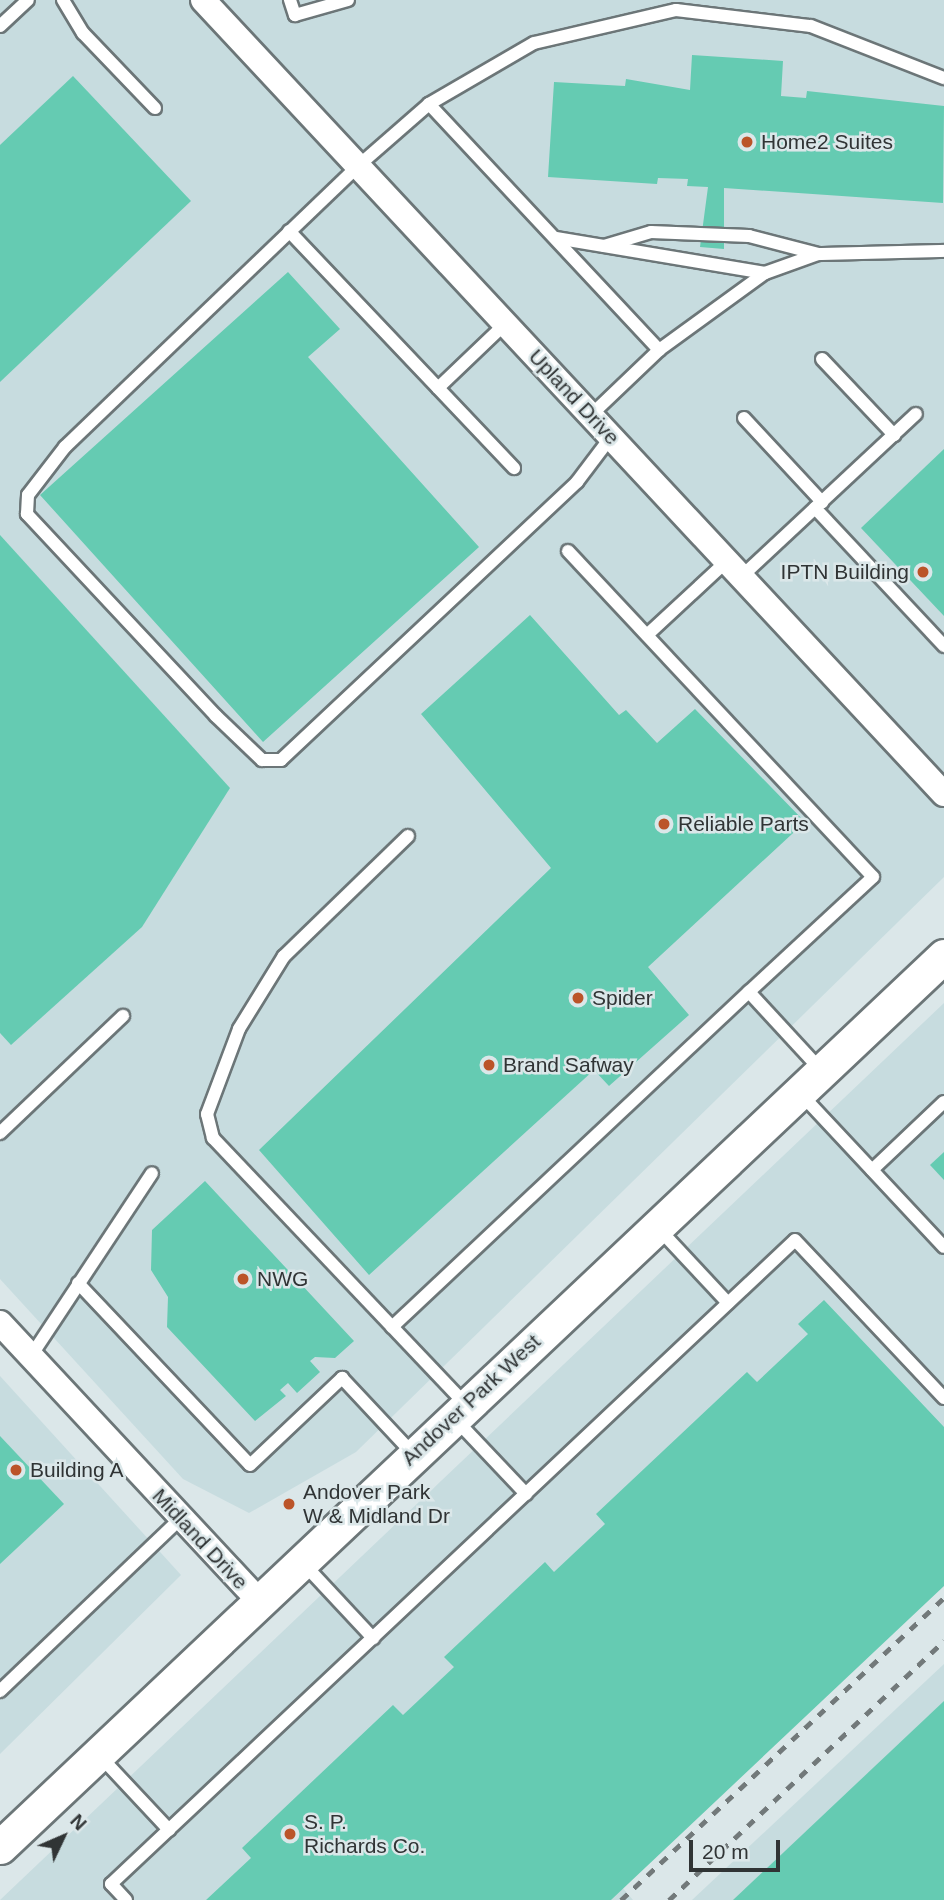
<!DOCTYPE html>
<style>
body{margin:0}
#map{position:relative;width:944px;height:1900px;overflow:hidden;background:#dbe7e9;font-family:Arial,sans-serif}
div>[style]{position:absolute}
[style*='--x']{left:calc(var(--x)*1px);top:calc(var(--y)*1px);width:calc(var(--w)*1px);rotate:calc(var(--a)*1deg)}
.built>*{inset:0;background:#c7dcdf}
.building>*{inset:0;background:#65cbb2}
.roads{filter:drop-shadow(2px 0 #6c7678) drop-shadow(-2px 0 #6c7678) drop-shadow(0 2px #6c7678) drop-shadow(0 -2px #6c7678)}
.lane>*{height:12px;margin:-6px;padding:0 6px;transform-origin:6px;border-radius:6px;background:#fff}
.street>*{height:24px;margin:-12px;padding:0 12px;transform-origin:12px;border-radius:12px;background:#fff}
.secondary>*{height:33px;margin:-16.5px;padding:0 16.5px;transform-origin:16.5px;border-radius:16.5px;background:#fff}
.rail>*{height:5px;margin-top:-2.5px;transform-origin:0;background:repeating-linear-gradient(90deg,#72797a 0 9px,transparent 0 18px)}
.dots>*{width:19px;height:19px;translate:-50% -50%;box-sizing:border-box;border:4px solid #dbe7e9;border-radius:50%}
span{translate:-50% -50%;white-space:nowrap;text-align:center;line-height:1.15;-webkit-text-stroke:5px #dbe7e9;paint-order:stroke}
.poi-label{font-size:21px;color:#303435}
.left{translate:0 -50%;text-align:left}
.right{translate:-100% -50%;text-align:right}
.street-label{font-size:21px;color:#303435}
.north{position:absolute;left:28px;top:1802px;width:70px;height:70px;-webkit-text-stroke:5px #dbe7e9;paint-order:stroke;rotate:46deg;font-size:19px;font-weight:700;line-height:28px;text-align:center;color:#303435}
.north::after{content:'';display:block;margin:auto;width:24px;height:32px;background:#303435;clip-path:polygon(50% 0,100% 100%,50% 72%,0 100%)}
.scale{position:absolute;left:689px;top:1840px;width:91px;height:32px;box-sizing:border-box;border:4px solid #303435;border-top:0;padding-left:9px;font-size:21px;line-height:24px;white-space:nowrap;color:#303435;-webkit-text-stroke:5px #dbe7e9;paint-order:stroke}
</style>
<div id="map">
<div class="built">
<i style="clip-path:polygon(0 0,944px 0,944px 877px,356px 1452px,249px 1513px,183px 1479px,0 1279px)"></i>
<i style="clip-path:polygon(944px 1003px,944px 1580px,621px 1886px,633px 1900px,0 1900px)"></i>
<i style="clip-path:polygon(0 1376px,181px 1575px,0 1754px)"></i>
<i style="clip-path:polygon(944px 1664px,944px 1900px,692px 1900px)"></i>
</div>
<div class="building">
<i style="clip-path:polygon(692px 55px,783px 61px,781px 96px,806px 98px,807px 91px,944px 106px,943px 203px,724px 188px,724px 249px,700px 247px,708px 187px,687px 186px,688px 179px,658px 178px,657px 184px,548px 177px,554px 82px,625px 86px,626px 79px,690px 90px)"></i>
<i style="clip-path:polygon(73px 76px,191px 201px,0 382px,0 145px)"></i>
<i style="clip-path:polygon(288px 272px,340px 329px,308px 357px,479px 547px,263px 742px,40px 495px)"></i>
<i style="clip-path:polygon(944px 449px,944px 616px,861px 528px)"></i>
<i style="clip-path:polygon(0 535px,230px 788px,142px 927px,11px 1045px,0 1033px)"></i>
<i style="clip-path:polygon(530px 615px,619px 715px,626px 710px,657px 743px,695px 709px,805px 822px,648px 967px,689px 1015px,609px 1086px,594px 1070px,369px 1275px,259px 1150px,551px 868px,421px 714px)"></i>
<i style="clip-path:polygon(944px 1152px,944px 1180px,930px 1165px)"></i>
<i style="clip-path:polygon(205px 1181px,354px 1341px,335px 1358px,315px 1357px,310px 1361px,320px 1372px,297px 1393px,288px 1383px,280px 1390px,286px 1396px,255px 1421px,167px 1327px,168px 1297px,151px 1270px,152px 1230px)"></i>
<i style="clip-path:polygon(824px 1300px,944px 1427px,944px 1586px,611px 1900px,206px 1900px,251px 1858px,242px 1848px,393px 1705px,403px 1715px,454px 1667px,444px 1657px,545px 1562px,554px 1572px,605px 1524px,596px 1514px,747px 1372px,757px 1382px,808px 1334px,798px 1324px)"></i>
<i style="clip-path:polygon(0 1436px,64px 1504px,0 1564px)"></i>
<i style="clip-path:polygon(944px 1701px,944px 1900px,733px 1900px)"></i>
</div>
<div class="roads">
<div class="lane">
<i style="--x:63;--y:0;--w:39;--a:59"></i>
<i style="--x:83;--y:33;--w:104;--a:46.2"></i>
<i style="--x:290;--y:0;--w:16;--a:72"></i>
<i style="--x:295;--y:15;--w:55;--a:-15.8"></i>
<i style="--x:0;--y:26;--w:38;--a:-43"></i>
<i style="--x:429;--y:104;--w:337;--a:46.9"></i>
<i style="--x:289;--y:231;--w:327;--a:46.5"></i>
<i style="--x:556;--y:238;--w:212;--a:9.5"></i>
<i style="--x:604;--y:246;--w:49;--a:-16.6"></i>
<i style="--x:651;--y:232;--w:98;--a:2.3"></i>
<i style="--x:749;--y:236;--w:71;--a:14.6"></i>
<i style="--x:822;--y:359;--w:105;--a:46.5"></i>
<i style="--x:438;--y:388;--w:93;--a:-43.7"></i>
<i style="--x:591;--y:415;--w:94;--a:-43.7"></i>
<i style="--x:659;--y:350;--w:131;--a:-36"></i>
<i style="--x:765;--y:273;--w:56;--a:-19.7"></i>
<i style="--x:818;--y:254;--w:126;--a:-1.4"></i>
<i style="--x:744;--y:418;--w:115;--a:47.1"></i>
<i style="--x:611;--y:437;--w:56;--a:127.1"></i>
<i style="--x:577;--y:482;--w:406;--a:136.8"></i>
<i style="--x:281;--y:760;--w:19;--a:180"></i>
<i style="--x:262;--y:760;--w:64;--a:-136.3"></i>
<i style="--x:216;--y:716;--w:277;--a:-133.1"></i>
<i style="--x:27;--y:514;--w:19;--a:-87"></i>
<i style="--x:28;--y:495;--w:61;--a:-52.4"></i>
<i style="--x:65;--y:447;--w:406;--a:-43.8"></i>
<i style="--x:358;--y:166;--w:94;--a:-41.1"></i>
<i style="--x:429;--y:104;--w:121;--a:-30.2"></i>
<i style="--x:534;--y:43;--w:146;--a:-13.1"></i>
<i style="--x:676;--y:10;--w:136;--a:6.8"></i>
<i style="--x:811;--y:26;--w:143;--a:21.4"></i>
<i style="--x:815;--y:508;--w:189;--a:46.9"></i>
<i style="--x:568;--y:551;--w:446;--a:46.9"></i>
<i style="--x:873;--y:877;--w:169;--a:137.2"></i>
<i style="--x:741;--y:577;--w:239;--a:-43"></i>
<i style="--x:647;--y:635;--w:109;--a:-42.8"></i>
<i style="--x:408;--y:836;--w:173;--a:135.9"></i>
<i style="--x:284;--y:956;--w:86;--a:121.7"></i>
<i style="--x:239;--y:1029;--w:91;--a:110.6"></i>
<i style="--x:207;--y:1114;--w:25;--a:76"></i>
<i style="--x:213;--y:1138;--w:368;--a:46.5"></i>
<i style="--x:799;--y:1092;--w:212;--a:46.9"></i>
<i style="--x:0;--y:1133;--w:170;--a:-43.6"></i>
<i style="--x:872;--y:1170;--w:99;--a:-43.4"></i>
<i style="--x:659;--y:1229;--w:101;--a:47"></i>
<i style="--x:78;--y:1283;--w:250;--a:46.6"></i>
<i style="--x:250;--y:1465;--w:127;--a:-43.4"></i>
<i style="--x:342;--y:1378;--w:104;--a:46.9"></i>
<i style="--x:392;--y:1327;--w:490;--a:-43.2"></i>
<i style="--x:749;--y:992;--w:106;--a:47.3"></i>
<i style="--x:31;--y:1356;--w:219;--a:-56.5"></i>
<i style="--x:456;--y:1420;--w:102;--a:46.6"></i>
<i style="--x:303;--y:1563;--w:103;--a:47"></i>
<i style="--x:0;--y:1691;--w:250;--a:-43.7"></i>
<i style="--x:98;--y:1754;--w:104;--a:46.9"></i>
<i style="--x:126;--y:1900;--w:22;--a:-133"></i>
<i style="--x:111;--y:1884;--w:939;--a:-43.27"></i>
<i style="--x:795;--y:1240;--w:217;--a:46.7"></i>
</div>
<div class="street">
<i style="--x:203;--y:0;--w:1086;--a:46.98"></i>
<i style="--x:0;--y:1323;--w:379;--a:47"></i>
</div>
<div class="secondary">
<i style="--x:0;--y:1847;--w:1298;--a:-43.35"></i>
</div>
</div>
<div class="rail">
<i style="--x:621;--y:1900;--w:442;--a:-43.1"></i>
<i style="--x:669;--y:1900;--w:378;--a:-43.3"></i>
</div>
<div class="dots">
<i style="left:747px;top:142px;background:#bb5429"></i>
<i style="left:923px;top:572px;background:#bb5429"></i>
<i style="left:664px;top:824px;background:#bb5429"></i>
<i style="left:578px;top:998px;background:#bb5429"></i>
<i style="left:489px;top:1065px;background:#bb5429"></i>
<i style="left:243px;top:1279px;background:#bb5429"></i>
<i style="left:16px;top:1470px;background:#bb5429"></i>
<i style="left:289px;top:1504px;background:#bb5429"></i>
<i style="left:290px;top:1834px;background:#bb5429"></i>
</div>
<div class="poi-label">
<span class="left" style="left:761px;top:142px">Home2 Suites</span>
<span class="right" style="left:909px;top:572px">IPTN Building</span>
<span class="left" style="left:678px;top:824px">Reliable Parts</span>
<span class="left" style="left:592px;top:998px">Spider</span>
<span class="left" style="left:503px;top:1065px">Brand Safway</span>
<span class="left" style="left:257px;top:1279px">NWG</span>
<span class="left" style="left:30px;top:1470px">Building A</span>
<span class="left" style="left:303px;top:1504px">Andover Park<br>W &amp; Midland Dr</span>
<span class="left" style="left:304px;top:1834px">S. P.<br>Richards Co.</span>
</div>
<div class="street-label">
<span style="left:574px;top:397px;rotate:47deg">Upland Drive</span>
<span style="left:471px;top:1400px;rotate:-43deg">Andover Park West</span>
<span style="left:200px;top:1539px;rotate:47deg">Midland Drive</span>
</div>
<div class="north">N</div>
<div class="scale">20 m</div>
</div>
